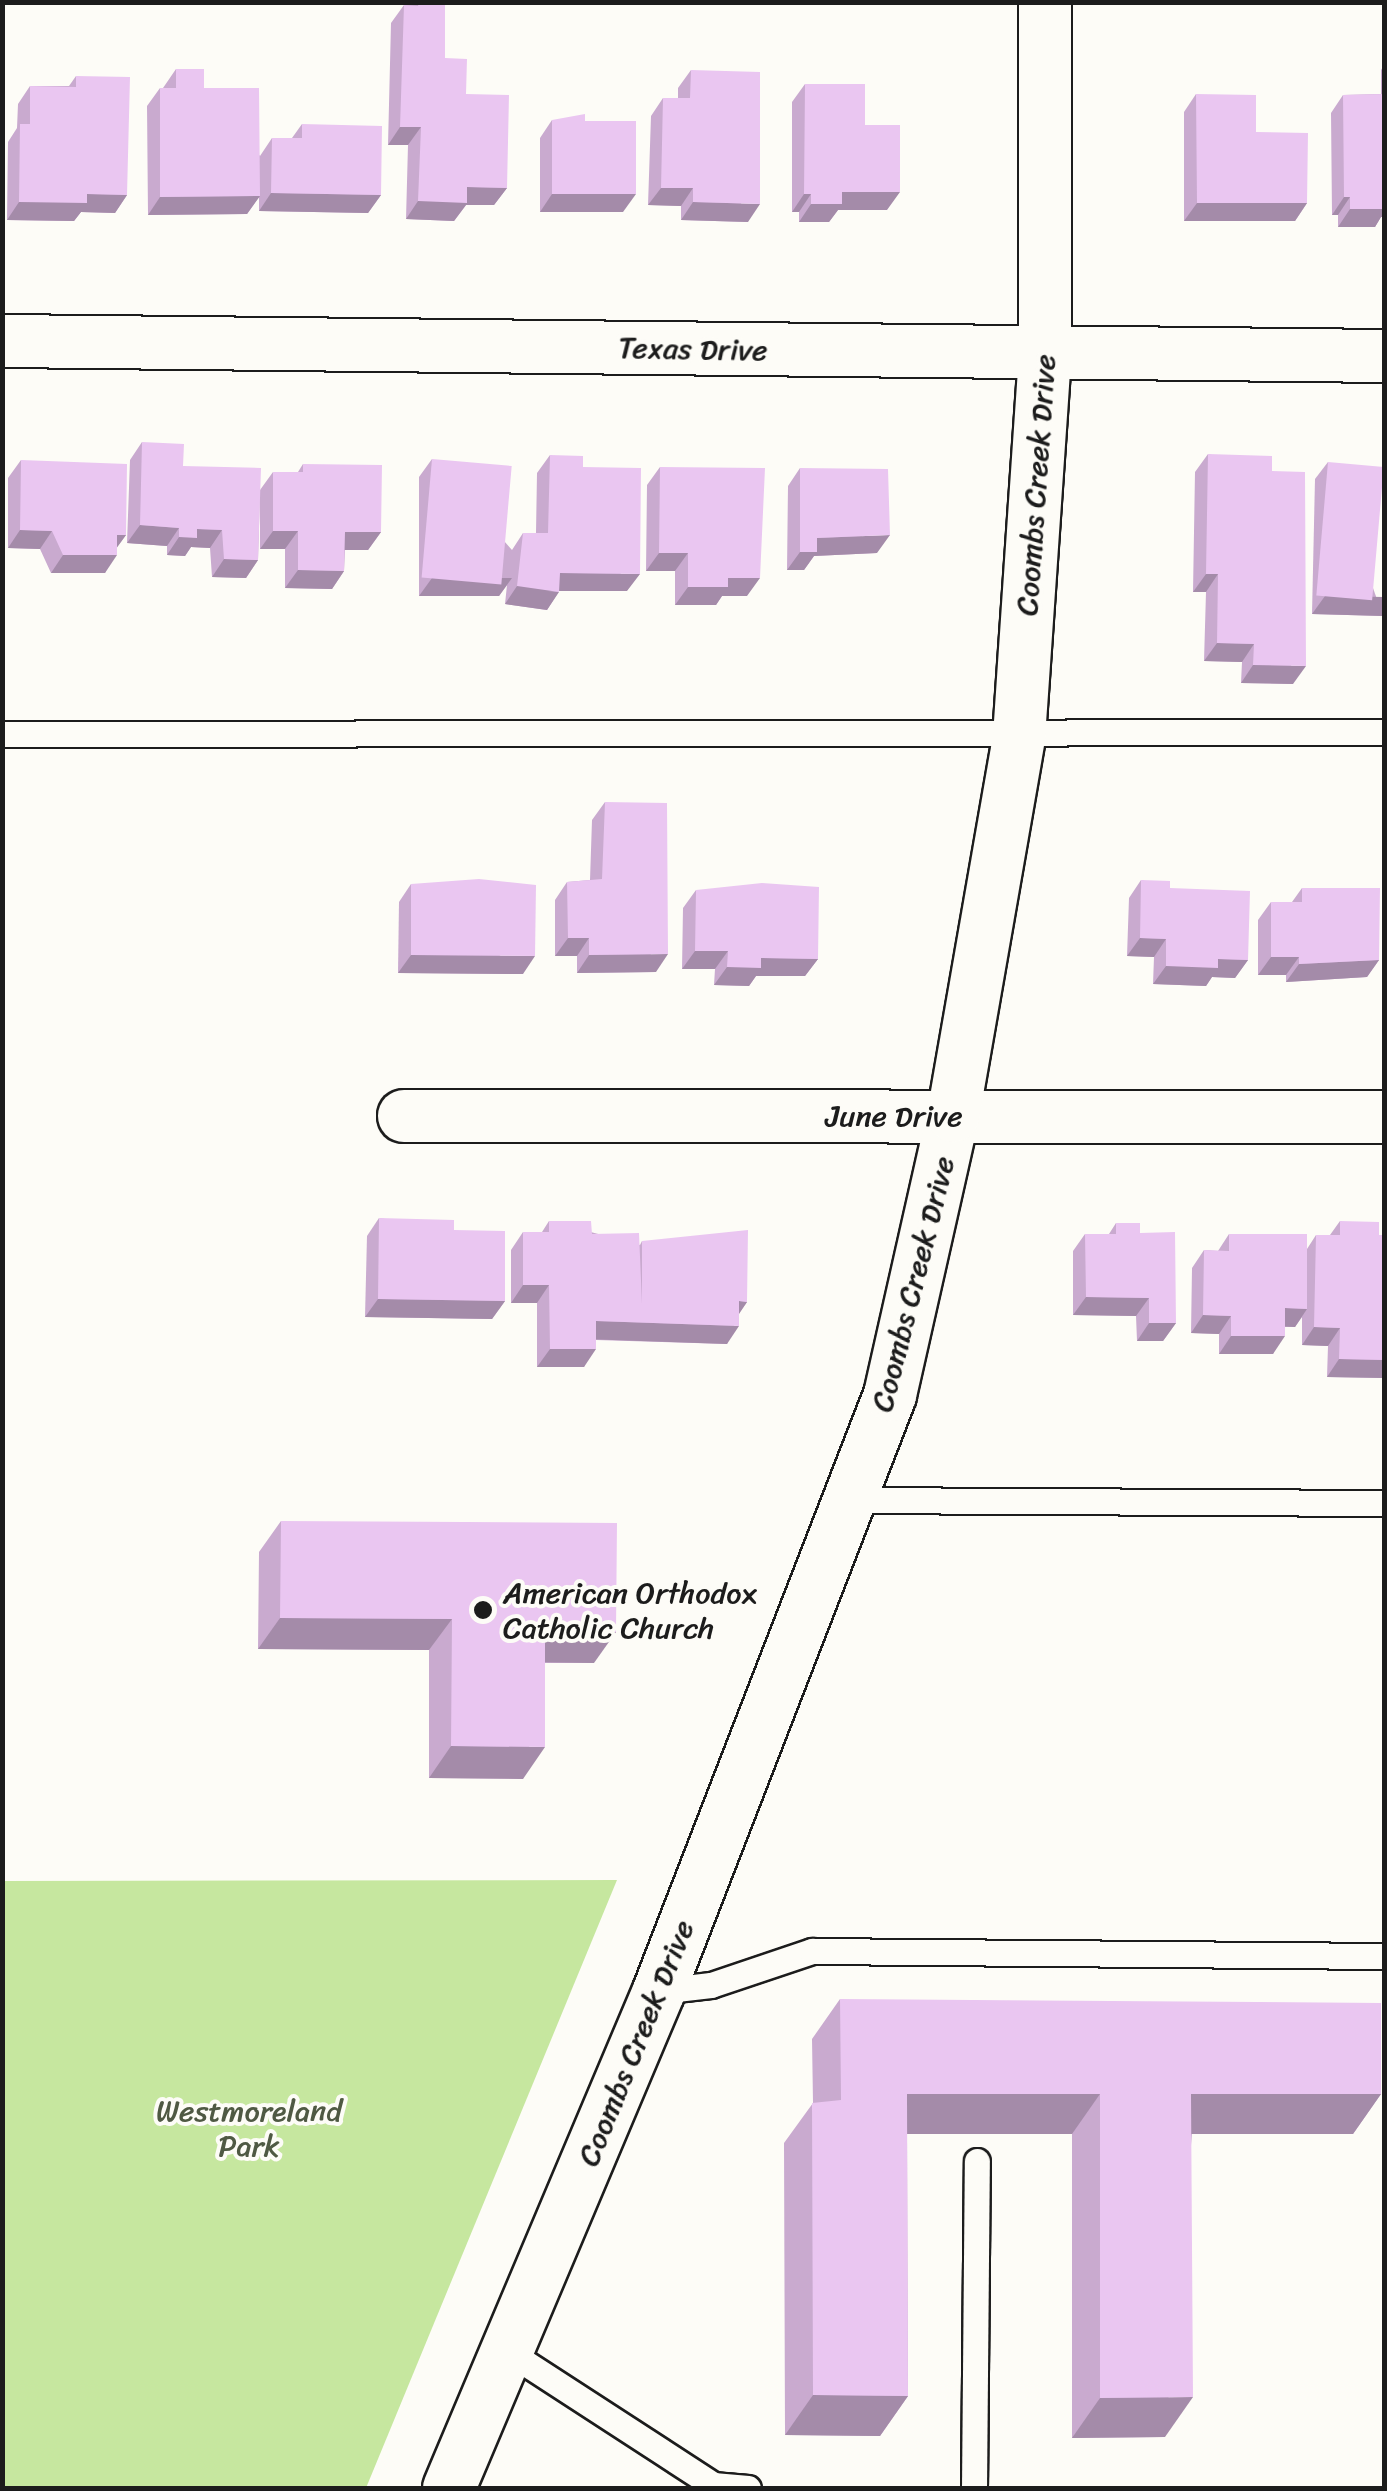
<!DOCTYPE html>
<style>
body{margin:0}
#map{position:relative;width:1387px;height:2491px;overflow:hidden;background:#fdfcf7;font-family:Sriracha,sans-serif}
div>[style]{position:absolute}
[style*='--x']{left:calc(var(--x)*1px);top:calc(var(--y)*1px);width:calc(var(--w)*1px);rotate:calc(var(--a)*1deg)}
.green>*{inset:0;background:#c6e79f}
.roads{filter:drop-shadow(2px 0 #1c1c1c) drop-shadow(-2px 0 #1c1c1c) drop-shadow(0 2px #1c1c1c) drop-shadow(0 -2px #1c1c1c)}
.lane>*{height:25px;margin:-12.5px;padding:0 12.5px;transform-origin:12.5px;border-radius:12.5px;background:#fdfcf7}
.street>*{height:52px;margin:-26px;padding:0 26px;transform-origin:26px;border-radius:26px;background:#fdfcf7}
.wall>*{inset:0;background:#c9aacf}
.shaded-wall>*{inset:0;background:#a48ba9}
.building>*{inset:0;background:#eac6f1;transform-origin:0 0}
.dots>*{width:28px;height:28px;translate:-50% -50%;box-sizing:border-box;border:5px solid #fdfcf7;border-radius:50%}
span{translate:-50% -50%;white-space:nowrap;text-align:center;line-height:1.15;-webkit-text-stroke:8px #fdfcf7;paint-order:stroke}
.street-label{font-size:30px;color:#1c1c1c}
.poi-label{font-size:30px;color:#1c1c1c}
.left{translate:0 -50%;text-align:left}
.park-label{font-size:30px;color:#4f5943}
.frame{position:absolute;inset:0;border:5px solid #1c1c1c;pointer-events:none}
</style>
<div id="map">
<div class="green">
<i style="clip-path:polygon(617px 1880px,366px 2488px,3px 2488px,3px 1881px)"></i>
</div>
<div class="roads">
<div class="lane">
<i style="--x:2;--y:734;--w:1382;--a:-0.08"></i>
<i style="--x:850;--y:1500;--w:534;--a:0.32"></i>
<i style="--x:659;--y:1991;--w:52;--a:-6.6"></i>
<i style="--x:711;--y:1985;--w:107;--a:-18.6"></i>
<i style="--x:812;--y:1951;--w:572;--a:0.5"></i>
<i style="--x:507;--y:2351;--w:246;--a:33"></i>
<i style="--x:713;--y:2485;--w:35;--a:5"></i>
<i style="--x:974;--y:2488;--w:327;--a:-89.5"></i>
</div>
<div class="street">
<i style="--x:2;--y:341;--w:1382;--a:0.62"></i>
<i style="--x:404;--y:1116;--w:980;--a:0.06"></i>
<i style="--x:449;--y:2488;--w:540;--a:-67.09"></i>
<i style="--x:659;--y:1991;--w:639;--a:-68.81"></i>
<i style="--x:890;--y:1395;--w:286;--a:-77.3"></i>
<i style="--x:953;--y:1116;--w:385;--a:-80.1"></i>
<i style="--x:1019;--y:737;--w:385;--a:-86.1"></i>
<i style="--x:1045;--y:353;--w:351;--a:-90"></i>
</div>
</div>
<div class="wall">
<i style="clip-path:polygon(407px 2px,445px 2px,445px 58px,466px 94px,507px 188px,494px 205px,466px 205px,454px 221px,406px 219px,408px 145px,388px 145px,391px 23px,404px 5px,407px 5px)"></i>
<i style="clip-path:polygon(1384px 65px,1384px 217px,1381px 217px,1375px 227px,1338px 227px,1338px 215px,1332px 215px,1331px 113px,1343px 95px,1381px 94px,1381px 70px)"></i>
<i style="clip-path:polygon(176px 69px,204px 88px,260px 156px,272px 138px,292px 138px,302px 124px,381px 195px,368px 213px,259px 211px,259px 197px,247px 214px,148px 215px,147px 106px,160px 88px,163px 88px)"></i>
<i style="clip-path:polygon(691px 70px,748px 222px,681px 220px,681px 206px,648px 205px,651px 116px,663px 98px,678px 98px,678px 88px)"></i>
<i style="clip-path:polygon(76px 76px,127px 195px,115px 213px,81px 212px,74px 221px,7px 220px,8px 142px,17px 128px,18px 104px,30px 86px,69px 86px)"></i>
<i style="clip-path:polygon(805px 84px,865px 125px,887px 210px,838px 210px,829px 222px,799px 222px,799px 212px,792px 212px,792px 102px)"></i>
<i style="clip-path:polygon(1196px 94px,1256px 132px,1307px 203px,1295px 221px,1184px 221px,1184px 112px)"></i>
<i style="clip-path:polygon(552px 120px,585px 121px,623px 212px,540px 212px,540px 138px)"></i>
<i style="clip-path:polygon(142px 442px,183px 466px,260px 490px,273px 472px,298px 472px,303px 464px,381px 532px,368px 550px,345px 550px,344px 571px,332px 589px,285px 588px,285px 549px,260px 549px,260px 492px,258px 560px,246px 578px,212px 577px,210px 548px,191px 547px,185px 556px,167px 555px,167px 546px,127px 543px,130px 460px)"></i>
<i style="clip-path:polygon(1208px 454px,1272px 471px,1293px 684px,1241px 683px,1242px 662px,1204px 661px,1206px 592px,1193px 592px,1195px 472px)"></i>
<i style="clip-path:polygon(550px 455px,583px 467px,627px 591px,559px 591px,547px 610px,505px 604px,507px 585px,499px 596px,419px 596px,419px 477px,432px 459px,512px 550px,523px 533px,536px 533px,537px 473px)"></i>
<i style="clip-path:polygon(21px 460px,126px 535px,117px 547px,105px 573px,51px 573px,40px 549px,8px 548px,8px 478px)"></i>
<i style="clip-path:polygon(1328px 462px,1383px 616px,1312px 614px,1315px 479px)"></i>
<i style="clip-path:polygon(660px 467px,747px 596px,722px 596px,716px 605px,675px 605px,675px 571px,646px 571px,647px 485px)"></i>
<i style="clip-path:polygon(800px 468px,877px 553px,814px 556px,804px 570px,787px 570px,788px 486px)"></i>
<i style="clip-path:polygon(605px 802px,656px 972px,577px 973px,577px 956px,555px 956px,555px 900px,567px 882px,590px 880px,592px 820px)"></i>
<i style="clip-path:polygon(1141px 880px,1170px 888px,1248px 960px,1235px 978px,1212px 977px,1206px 986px,1153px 984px,1154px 957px,1127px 956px,1129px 898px)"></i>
<i style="clip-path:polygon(411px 884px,523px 974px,398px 973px,399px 902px)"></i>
<i style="clip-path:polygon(1302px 888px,1379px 960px,1367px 977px,1286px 982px,1286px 975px,1258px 975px,1258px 920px,1271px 902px,1292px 902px)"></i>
<i style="clip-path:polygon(696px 890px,818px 959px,805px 976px,756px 976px,749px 986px,714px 985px,715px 969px,682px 969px,683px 908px)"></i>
<i style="clip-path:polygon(379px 1218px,454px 1230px,505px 1301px,492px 1319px,365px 1317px,367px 1236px)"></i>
<i style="clip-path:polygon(549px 1221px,640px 1245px,642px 1241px,747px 1302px,739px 1313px,727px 1344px,596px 1340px,584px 1367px,537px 1367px,537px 1303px,511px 1303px,511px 1250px,523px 1232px,542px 1232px)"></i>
<i style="clip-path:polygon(1340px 1221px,1379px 1235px,1384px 1235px,1384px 1378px,1327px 1377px,1328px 1346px,1302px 1345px,1302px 1317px,1295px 1327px,1285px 1327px,1273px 1354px,1219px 1354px,1219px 1334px,1191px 1333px,1192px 1268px,1204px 1250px,1218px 1251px,1229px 1234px,1307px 1249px,1316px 1235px,1330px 1235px)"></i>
<i style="clip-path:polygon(1116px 1223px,1140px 1233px,1176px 1323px,1163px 1341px,1137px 1341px,1136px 1316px,1073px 1315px,1073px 1251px,1085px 1234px,1109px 1234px)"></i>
<i style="clip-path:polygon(281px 1521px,594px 1663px,545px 1663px,523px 1779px,429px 1778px,429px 1650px,258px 1649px,259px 1552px)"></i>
<i style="clip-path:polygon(840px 1999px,1381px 2094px,1353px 2134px,1192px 2134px,1165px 2437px,1072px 2438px,1072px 2134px,907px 2134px,908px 2396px,880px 2436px,785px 2435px,784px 2143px,813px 2103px,812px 2039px)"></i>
<i style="clip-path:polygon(1384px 2073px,1384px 2185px,1382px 2076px)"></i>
</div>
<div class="shaded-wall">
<i style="clip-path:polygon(400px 127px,421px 127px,408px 145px,388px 145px)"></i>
<i style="clip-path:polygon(467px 187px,507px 188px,494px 205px,466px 205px,454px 221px,406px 219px,418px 201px)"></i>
<i style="clip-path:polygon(661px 188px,693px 188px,681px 206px,648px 205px)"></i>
<i style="clip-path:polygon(842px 192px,900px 192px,887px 210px,838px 210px,829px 222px,799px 222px,811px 204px)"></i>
<i style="clip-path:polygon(271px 193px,381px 195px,368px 213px,259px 211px)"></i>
<i style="clip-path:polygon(87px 194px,127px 195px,115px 213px,81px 212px,74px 221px,7px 220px,19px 202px)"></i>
<i style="clip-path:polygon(552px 194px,636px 194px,623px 212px,540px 212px)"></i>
<i style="clip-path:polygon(804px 194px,811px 194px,799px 212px,792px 212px)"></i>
<i style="clip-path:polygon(260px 196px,247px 214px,148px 215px,160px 197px)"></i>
<i style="clip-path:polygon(1344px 197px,1350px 197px,1338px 215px,1332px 215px)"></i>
<i style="clip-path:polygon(693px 202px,760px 204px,748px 222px,681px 220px)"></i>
<i style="clip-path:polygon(1197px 203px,1307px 203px,1295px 221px,1184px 221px)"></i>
<i style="clip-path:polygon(1384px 203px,1384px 217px,1381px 217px,1375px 227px,1338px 227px,1350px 209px)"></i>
<i style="clip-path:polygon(140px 525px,179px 528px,167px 546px,127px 543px)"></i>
<i style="clip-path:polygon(197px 529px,222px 530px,210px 548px,191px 547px,185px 556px,167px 555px,179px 537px)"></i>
<i style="clip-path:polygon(20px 530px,52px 531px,40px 549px,8px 548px)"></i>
<i style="clip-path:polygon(273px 531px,298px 531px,285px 549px,260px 549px)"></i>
<i style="clip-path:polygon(345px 532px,381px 532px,368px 550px,332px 550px)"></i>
<i style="clip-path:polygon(117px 535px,126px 535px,113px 553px)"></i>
<i style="clip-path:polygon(890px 535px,877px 553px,814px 556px,804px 570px,787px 570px,800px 552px,817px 538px)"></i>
<i style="clip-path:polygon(659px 553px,688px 553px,675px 571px,646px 571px)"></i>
<i style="clip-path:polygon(63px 555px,117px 555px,105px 573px,51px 573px)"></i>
<i style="clip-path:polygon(224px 559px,258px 560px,246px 578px,212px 577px)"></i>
<i style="clip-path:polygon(298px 570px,344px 571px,332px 589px,285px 588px)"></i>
<i style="clip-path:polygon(560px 573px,640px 574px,627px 591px,548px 591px,559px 592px,547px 610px,505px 604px,517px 586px)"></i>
<i style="clip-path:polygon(1206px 574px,1218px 574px,1206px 592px,1193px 592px)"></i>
<i style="clip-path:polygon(432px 578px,512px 578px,499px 596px,419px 596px)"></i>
<i style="clip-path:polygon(728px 578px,760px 578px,747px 596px,722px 596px,716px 605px,675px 605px,688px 587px)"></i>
<i style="clip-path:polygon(1325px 596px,1384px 597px,1384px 614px,1383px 616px,1312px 614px)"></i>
<i style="clip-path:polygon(1217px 643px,1254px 644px,1242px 662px,1204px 661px)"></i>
<i style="clip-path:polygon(1253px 665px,1306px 666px,1293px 684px,1241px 683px)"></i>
<i style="clip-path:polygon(568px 938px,589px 938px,577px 956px,555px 956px)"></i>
<i style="clip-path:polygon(1140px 938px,1166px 939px,1154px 957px,1127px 956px)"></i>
<i style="clip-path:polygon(695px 951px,728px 951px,715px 969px,682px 969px)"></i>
<i style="clip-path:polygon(668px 954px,656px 972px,577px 973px,589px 955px)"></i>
<i style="clip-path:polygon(411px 955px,535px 956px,523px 974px,398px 973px)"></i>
<i style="clip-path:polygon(1271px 957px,1299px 957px,1286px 975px,1258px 975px)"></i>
<i style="clip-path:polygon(761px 958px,818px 959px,805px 976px,756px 976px,749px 986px,714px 985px,727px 967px)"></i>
<i style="clip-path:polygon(1218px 959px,1248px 960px,1235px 978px,1212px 977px,1206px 986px,1153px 984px,1166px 966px)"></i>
<i style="clip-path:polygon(1379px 960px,1367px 977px,1286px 982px,1299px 964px)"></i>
<i style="clip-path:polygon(523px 1285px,549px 1285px,537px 1303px,511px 1303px)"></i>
<i style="clip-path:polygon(1086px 1297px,1149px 1298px,1136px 1316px,1073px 1315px)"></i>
<i style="clip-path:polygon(378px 1299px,505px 1301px,492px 1319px,365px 1317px)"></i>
<i style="clip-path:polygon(739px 1301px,747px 1302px,735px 1320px)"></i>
<i style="clip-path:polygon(1285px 1308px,1307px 1309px,1295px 1327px,1273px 1326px)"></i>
<i style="clip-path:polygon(1203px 1315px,1231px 1316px,1219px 1334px,1191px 1333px)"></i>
<i style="clip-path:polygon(596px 1321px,739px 1326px,727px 1344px,584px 1339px)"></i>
<i style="clip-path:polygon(1149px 1323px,1176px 1323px,1163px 1341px,1137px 1341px)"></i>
<i style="clip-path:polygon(1314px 1327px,1340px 1328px,1328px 1346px,1302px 1345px)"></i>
<i style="clip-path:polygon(1231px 1336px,1285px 1336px,1273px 1354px,1219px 1354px)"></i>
<i style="clip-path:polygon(550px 1349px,596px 1349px,584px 1367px,537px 1367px)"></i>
<i style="clip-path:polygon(1339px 1359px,1384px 1360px,1384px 1378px,1327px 1377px)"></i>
<i style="clip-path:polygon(280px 1618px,452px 1619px,429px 1650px,258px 1649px)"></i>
<i style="clip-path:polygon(545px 1631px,616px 1632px,594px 1663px,523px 1662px)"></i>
<i style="clip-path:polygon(451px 1746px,545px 1747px,523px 1779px,429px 1778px)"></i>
<i style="clip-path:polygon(907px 2094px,1100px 2094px,1072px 2134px,879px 2134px)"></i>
<i style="clip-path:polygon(1191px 2094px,1381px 2094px,1353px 2134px,1163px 2134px)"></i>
<i style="clip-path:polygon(813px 2395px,908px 2396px,880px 2436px,785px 2435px)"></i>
<i style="clip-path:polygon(1193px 2397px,1165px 2437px,1072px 2438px,1100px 2398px)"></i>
</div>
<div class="building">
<i style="clip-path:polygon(419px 2px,445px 2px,445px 58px,467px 59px,466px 94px,509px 95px,507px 188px,467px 187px,467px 203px,418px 201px,421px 127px,400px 127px,404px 5px,418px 6px)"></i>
<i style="clip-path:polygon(176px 69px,204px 69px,204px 88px,259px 88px,260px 196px,160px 197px,160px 88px,176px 88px)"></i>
<i style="clip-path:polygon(691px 70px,760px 72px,760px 204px,693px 202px,693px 188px,661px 188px,663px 98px,690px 98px)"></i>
<i style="clip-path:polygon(76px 76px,130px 77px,127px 195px,87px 194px,87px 203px,19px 202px,20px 124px,30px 124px,30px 86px,76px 87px)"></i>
<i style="clip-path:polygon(805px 84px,865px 84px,865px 125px,900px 125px,900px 192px,842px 192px,842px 204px,811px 204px,811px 194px,804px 194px)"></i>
<i style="clip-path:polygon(1196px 94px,1256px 95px,1256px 132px,1308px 133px,1307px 203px,1197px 203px)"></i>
<i style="clip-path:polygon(1384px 94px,1384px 209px,1350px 209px,1350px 197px,1344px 197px,1343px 95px)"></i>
<i style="clip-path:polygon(585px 114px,585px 121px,636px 121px,636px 194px,552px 194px,552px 120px)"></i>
<i style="clip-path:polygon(302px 124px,382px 126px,381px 195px,271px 193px,272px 138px,302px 138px)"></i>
<i style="clip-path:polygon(142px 442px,184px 444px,183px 466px,261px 468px,258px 560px,224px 559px,222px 530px,197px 529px,197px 538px,179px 537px,179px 528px,140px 525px)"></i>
<i style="clip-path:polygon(1208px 454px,1272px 456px,1272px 471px,1305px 472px,1306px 666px,1253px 665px,1254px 644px,1217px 643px,1218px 574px,1206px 574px)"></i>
<i style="clip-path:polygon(550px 455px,583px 456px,583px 467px,641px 468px,640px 574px,560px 573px,559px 592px,517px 586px,523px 533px,548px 533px)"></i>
<i style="left:432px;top:459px;width:80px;height:119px;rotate:5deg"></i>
<i style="clip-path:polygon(21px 460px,127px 464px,126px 535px,117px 535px,117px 555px,63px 555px,52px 531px,20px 530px)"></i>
<i style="left:1328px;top:462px;width:56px;height:134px;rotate:5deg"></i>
<i style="clip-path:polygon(2px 464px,4px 464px,5px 529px,2px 529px)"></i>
<i style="clip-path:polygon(303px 464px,382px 465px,381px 532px,345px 532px,344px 571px,298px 570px,298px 531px,273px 531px,273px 472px,303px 472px)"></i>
<i style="clip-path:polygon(660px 467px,765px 468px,760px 578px,728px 578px,728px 587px,688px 587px,688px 553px,659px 553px)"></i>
<i style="clip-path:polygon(800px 468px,888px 469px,890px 535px,817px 538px,817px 552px,800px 552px)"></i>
<i style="clip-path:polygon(605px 802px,667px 803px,668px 954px,589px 955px,589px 938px,568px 938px,567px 882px,602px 879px)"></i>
<i style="clip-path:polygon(479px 879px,536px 885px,535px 956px,411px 955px,411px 884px)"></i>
<i style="clip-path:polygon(1141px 880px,1170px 881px,1170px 888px,1250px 891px,1248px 960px,1218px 959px,1218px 968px,1166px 966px,1166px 939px,1140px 938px)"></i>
<i style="clip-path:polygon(762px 883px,819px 887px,818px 959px,761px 958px,761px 968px,727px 967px,728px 951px,695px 951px,696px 890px)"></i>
<i style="clip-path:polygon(1302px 888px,1380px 888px,1379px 960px,1299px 964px,1299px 957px,1271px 957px,1271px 902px,1302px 902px)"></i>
<i style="clip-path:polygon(379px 1218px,454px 1220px,454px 1230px,505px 1231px,505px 1301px,378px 1299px)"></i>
<i style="clip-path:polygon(549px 1221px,591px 1221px,592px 1234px,639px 1233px,642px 1304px,642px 1241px,748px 1230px,747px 1302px,739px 1301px,739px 1326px,596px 1321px,596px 1349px,550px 1349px,549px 1285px,523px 1285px,523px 1232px,549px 1232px)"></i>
<i style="clip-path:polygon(1340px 1221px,1379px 1222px,1379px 1235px,1384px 1235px,1384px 1360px,1339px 1359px,1340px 1328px,1314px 1327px,1316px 1235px,1340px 1235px)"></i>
<i style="clip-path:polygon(1116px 1223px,1140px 1223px,1140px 1233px,1175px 1232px,1176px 1323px,1149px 1323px,1149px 1298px,1086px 1297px,1085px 1234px,1116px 1234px)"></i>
<i style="clip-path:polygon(1229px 1234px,1307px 1234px,1307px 1309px,1285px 1308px,1285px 1336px,1231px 1336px,1231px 1316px,1203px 1315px,1204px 1250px,1229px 1251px)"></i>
<i style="clip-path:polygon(281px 1521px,617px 1523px,616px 1632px,545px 1631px,545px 1747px,451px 1746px,452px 1619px,280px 1618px)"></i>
<i style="clip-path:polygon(840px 1999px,1381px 2003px,1381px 2094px,1191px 2094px,1193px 2397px,1100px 2398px,1100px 2094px,907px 2094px,908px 2396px,813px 2395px,812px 2103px,841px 2100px)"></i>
</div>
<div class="dots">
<i style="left:483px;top:1610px;background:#1c1c1c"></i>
</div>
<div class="street-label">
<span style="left:693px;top:349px;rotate:1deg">Texas Drive</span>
<span style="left:1036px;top:485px;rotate:-86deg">Coombs Creek Drive</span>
<span style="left:894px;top:1116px">June Drive</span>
<span style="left:913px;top:1284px;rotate:-76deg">Coombs Creek Drive</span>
<span style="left:636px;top:2043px;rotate:-68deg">Coombs Creek Drive</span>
</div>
<div class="poi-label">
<span class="left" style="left:503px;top:1610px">American Orthodox<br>Catholic Church</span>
</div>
<div class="park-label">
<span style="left:249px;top:2128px">Westmoreland<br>Park</span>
</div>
<div class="frame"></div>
</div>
